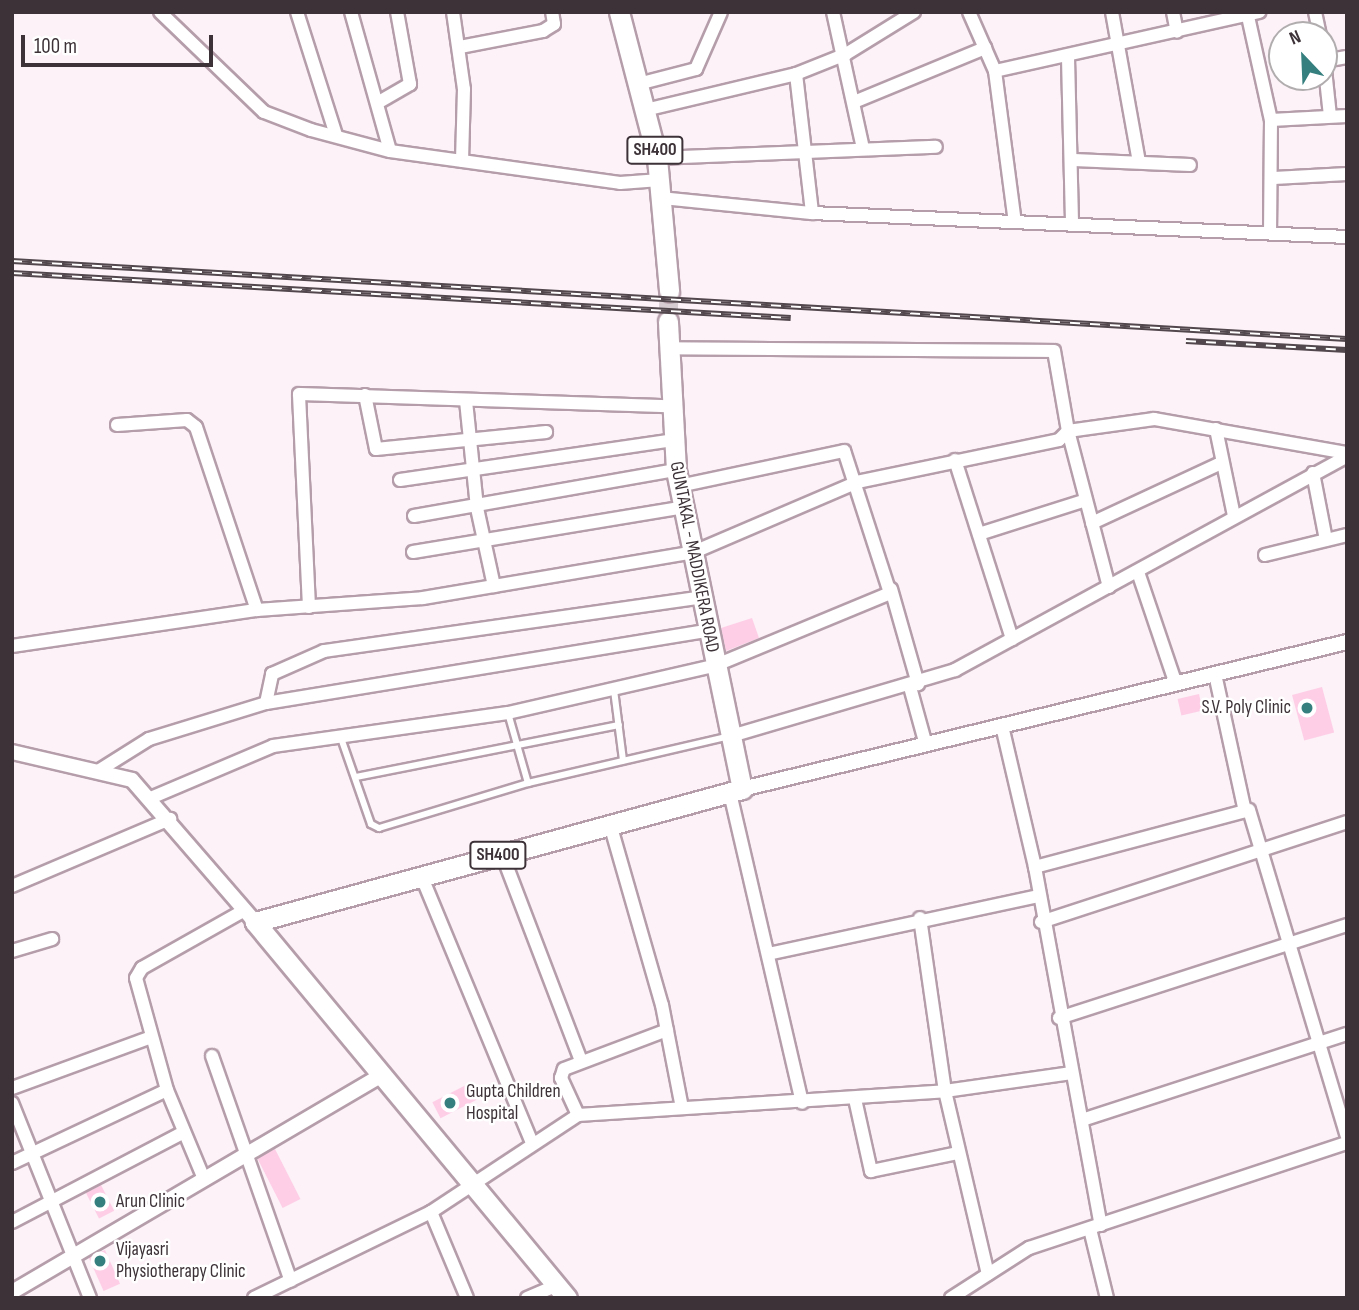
<!DOCTYPE html>
<style>
body{margin:0}
#map{position:relative;width:1359px;height:1310px;overflow:hidden;background:#fcf2f7;font-family:"Sofia Sans Condensed",sans-serif}
div>[style]{position:absolute}
[style*='--x']{left:calc(var(--x)*1px);top:calc(var(--y)*1px);width:calc(var(--w)*1px);rotate:calc(var(--a)*1deg)}
.building>*{inset:0;background:#fecee7;transform-origin:0 0}
.primary-tunnel>*{height:19px;margin-top:-9.5px;transform-origin:0;background:repeating-linear-gradient(90deg,#d6ccd1 0 19px,transparent 0 29px)}
.roads{filter:drop-shadow(2px 0 #b59eaa) drop-shadow(-2px 0 #b59eaa) drop-shadow(0 2px #b59eaa) drop-shadow(0 -2px #b59eaa)}
.service>*{height:6px;margin:-3px;padding:0 3px;transform-origin:3px;border-radius:3px;background:#fff}
.minor>*{height:12px;margin:-6px;padding:0 6px;transform-origin:6px;border-radius:6px;background:#fff}
.tertiary>*{height:14px;margin:-7px;padding:0 7px;transform-origin:7px;border-radius:7px;background:#fff}
.primary>*{height:19px;margin:-9.5px;padding:0 9.5px;transform-origin:9.5px;border-radius:9.5px;background:#fff}
.rail>*{height:6px;margin-top:-3px;transform-origin:0;background:repeating-linear-gradient(90deg,#fff 0 10px,#51474c 0 20px);box-sizing:border-box;border-block:2px solid #51474c}
.dots>*{width:19px;height:19px;translate:-50% -50%;box-sizing:border-box;border:4px solid #fff;border-radius:50%}
span{translate:-50% -50%;white-space:nowrap;text-align:center;line-height:1.15;-webkit-text-stroke:5px #fff;paint-order:stroke}
.shield-label span{padding:2px 5px;background:#fff;border:2px solid;border-radius:5px;-webkit-text-stroke-width:0}
.shield-label{font-size:18px;color:#3c3237;font-weight:700}
.street-label{font-size:19px;color:#3c3237}
.poi-label{font-size:19px;color:#3c3237}
.right{translate:-100% -50%;text-align:right}
.left{translate:0 -50%;text-align:left}
.frame{position:absolute;inset:0;border:14px solid #3c3237;pointer-events:none}
.north{position:absolute;left:1268px;top:21px;width:70px;height:70px;box-sizing:border-box;background:#fff;border:2px solid #b1adaf;border-radius:50%;rotate:337deg;font-size:19px;font-weight:700;line-height:28px;text-align:center;color:#3c3237}
.north::after{content:'';display:block;margin:auto;width:24px;height:32px;background:#367f7f;clip-path:polygon(50% 0,100% 100%,50% 72%,0 100%)}
.scale{position:absolute;left:21px;top:35px;width:192px;height:32px;box-sizing:border-box;border:4px solid #3c3237;border-top:0;padding-left:9px;font-size:21px;line-height:24px;white-space:nowrap;color:#3c3237;-webkit-text-stroke:5px #fff;paint-order:stroke}
</style>
<div id="map">
<div class="building">
<i style="clip-path:polygon(752px 618px,759px 638px,726px 651px,721px 628px)"></i>
<i style="left:1322px;top:687px;width:47px;height:31px;rotate:75deg"></i>
<i style="left:1199px;top:694px;width:17px;height:22px;rotate:77deg"></i>
<i style="left:468px;top:1084px;width:18px;height:40px;rotate:63deg"></i>
<i style="left:275px;top:1149px;width:56px;height:20px;rotate:63deg"></i>
<i style="left:101px;top:1185px;width:29px;height:17px;rotate:63deg"></i>
<i style="left:105px;top:1250px;width:37px;height:18px;rotate:66deg"></i>
</div>
<div class="primary-tunnel">
<i style="--x:668;--y:321;--w:30;--a:-88"></i>
</div>
<div class="roads">
<div class="service">
<i style="--x:614;--y:690;--w:71;--a:82.7"></i>
<i style="--x:508;--y:713;--w:73;--a:74.1"></i>
<i style="--x:341;--y:738;--w:91;--a:70.8"></i>
<i style="--x:371;--y:824;--w:9;--a:27"></i>
<i style="--x:379;--y:828;--w:156;--a:-16.8"></i>
<i style="--x:528;--y:783;--w:207;--a:-13.1"></i>
<i style="--x:356;--y:777;--w:268;--a:-11.2"></i>
</div>
<div class="minor">
<i style="--x:160;--y:12;--w:144;--a:43.9"></i>
<i style="--x:264;--y:112;--w:50;--a:21"></i>
<i style="--x:311;--y:130;--w:82;--a:14.9"></i>
<i style="--x:390;--y:151;--w:232;--a:7.9"></i>
<i style="--x:620;--y:183;--w:40;--a:-4.3"></i>
<i style="--x:297;--y:12;--w:129;--a:72.4"></i>
<i style="--x:351;--y:12;--w:144;--a:74.3"></i>
<i style="--x:453;--y:12;--w:78;--a:81.9"></i>
<i style="--x:464;--y:89;--w:72;--a:91.6"></i>
<i style="--x:833;--y:12;--w:139;--a:77.6"></i>
<i style="--x:969;--y:12;--w:64;--a:66.2"></i>
<i style="--x:995;--y:71;--w:271;--a:-12.6"></i>
<i style="--x:1112;--y:12;--w:152;--a:79.8"></i>
<i style="--x:1173;--y:12;--w:20;--a:79"></i>
<i style="--x:1247;--y:12;--w:111;--a:77.5"></i>
<i style="--x:1271;--y:120;--w:113;--a:90.5"></i>
<i style="--x:1315;--y:12;--w:24;--a:78"></i>
<i style="--x:460;--y:47;--w:85;--a:-10.9"></i>
<i style="--x:543;--y:31;--w:13;--a:-32"></i>
<i style="--x:554;--y:24;--w:12;--a:-99"></i>
<i style="--x:1068;--y:58;--w:167;--a:88.6"></i>
<i style="--x:1324;--y:60;--w:56;--a:83.9"></i>
<i style="--x:1324;--y:61;--w:23;--a:-10"></i>
<i style="--x:995;--y:71;--w:152;--a:82.5"></i>
<i style="--x:796;--y:74;--w:140;--a:83.4"></i>
<i style="--x:638;--y:84;--w:60;--a:-14.5"></i>
<i style="--x:696;--y:69;--w:62;--a:-66.3"></i>
<i style="--x:379;--y:102;--w:36;--a:-30"></i>
<i style="--x:410;--y:84;--w:73;--a:-100.2"></i>
<i style="--x:854;--y:102;--w:142;--a:-22.4"></i>
<i style="--x:645;--y:110;--w:155;--a:-13.4"></i>
<i style="--x:796;--y:74;--w:54;--a:-21.8"></i>
<i style="--x:846;--y:54;--w:80;--a:-31.7"></i>
<i style="--x:1271;--y:120;--w:76;--a:-3"></i>
<i style="--x:657;--y:158;--w:279;--a:-2.3"></i>
<i style="--x:1074;--y:160;--w:116;--a:2.5"></i>
<i style="--x:1274;--y:178;--w:73;--a:-3.1"></i>
<i style="--x:661;--y:198;--w:152;--a:5.7"></i>
<i style="--x:812;--y:213;--w:536;--a:2.57"></i>
<i style="--x:365;--y:395;--w:55;--a:78.5"></i>
<i style="--x:376;--y:449;--w:171;--a:-5.7"></i>
<i style="--x:466;--y:401;--w:108;--a:84.1"></i>
<i style="--x:477;--y:508;--w:80;--a:77.7"></i>
<i style="--x:117;--y:425;--w:70;--a:-4.1"></i>
<i style="--x:187;--y:420;--w:11;--a:38"></i>
<i style="--x:196;--y:427;--w:193;--a:71.6"></i>
<i style="--x:1216;--y:429;--w:89;--a:78.3"></i>
<i style="--x:955;--y:460;--w:188;--a:72.3"></i>
<i style="--x:1313;--y:473;--w:68;--a:79"></i>
<i style="--x:400;--y:480;--w:276;--a:-8.3"></i>
<i style="--x:414;--y:516;--w:266;--a:-10"></i>
<i style="--x:1092;--y:523;--w:140;--a:-24.9"></i>
<i style="--x:979;--y:534;--w:112;--a:-17.6"></i>
<i style="--x:413;--y:552;--w:275;--a:-9.4"></i>
<i style="--x:1265;--y:555;--w:84;--a:-13.7"></i>
<i style="--x:1138;--y:572;--w:118;--a:71.3"></i>
<i style="--x:1109;--y:587;--w:161;--a:-104.7"></i>
<i style="--x:1068;--y:431;--w:87;--a:-7.9"></i>
<i style="--x:1154;--y:419;--w:196;--a:10"></i>
<i style="--x:891;--y:589;--w:99;--a:74.1"></i>
<i style="--x:309;--y:607;--w:213;--a:-92.7"></i>
<i style="--x:299;--y:394;--w:371;--a:1.9"></i>
<i style="--x:12;--y:646;--w:248;--a:-8.4"></i>
<i style="--x:257;--y:610;--w:166;--a:-4.1"></i>
<i style="--x:423;--y:598;--w:275;--a:-9.6"></i>
<i style="--x:694;--y:552;--w:177;--a:-23.2"></i>
<i style="--x:857;--y:482;--w:206;--a:-11.7"></i>
<i style="--x:1059;--y:440;--w:13;--a:-45"></i>
<i style="--x:1068;--y:431;--w:81;--a:-99.9"></i>
<i style="--x:1054;--y:351;--w:385;--a:-179.6"></i>
<i style="--x:1215;--y:674;--w:136;--a:77.7"></i>
<i style="--x:910;--y:687;--w:60;--a:74.6"></i>
<i style="--x:266;--y:703;--w:30;--a:-78"></i>
<i style="--x:272;--y:674;--w:57;--a:-23.9"></i>
<i style="--x:324;--y:651;--w:383;--a:-8.1"></i>
<i style="--x:1002;--y:726;--w:145;--a:76.8"></i>
<i style="--x:1035;--y:867;--w:364;--a:79.6"></i>
<i style="--x:731;--y:736;--w:234;--a:-16.4"></i>
<i style="--x:955;--y:670;--w:447;--a:-28.6"></i>
<i style="--x:98;--y:771;--w:60;--a:-32.1"></i>
<i style="--x:149;--y:739;--w:122;--a:-17.1"></i>
<i style="--x:266;--y:703;--w:450;--a:-9.3"></i>
<i style="--x:730;--y:793;--w:318;--a:76.9"></i>
<i style="--x:153;--y:797;--w:130;--a:-23"></i>
<i style="--x:273;--y:746;--w:237;--a:-8"></i>
<i style="--x:508;--y:713;--w:211;--a:-12.9"></i>
<i style="--x:714;--y:666;--w:191;--a:-22.5"></i>
<i style="--x:890;--y:593;--w:149;--a:-107.9"></i>
<i style="--x:844;--y:451;--w:168;--a:168"></i>
<i style="--x:610;--y:824;--w:188;--a:74"></i>
<i style="--x:662;--y:1005;--w:105;--a:79"></i>
<i style="--x:502;--y:854;--w:222;--a:69.1"></i>
<i style="--x:1035;--y:867;--w:221;--a:-14.9"></i>
<i style="--x:1249;--y:810;--w:340;--a:73.3"></i>
<i style="--x:421;--y:875;--w:288;--a:67.5"></i>
<i style="--x:12;--y:886;--w:172;--a:-23"></i>
<i style="--x:920;--y:918;--w:175;--a:81.8"></i>
<i style="--x:945;--y:1091;--w:188;--a:76.8"></i>
<i style="--x:1041;--y:922;--w:322;--a:-18.1"></i>
<i style="--x:12;--y:951;--w:42;--a:-16.7"></i>
<i style="--x:768;--y:954;--w:276;--a:-12.1"></i>
<i style="--x:1059;--y:1018;--w:303;--a:-17.9"></i>
<i style="--x:212;--y:1056;--w:238;--a:70.7"></i>
<i style="--x:12;--y:1088;--w:148;--a:-20.1"></i>
<i style="--x:855;--y:1099;--w:74;--a:77.5"></i>
<i style="--x:871;--y:1171;--w:88;--a:-11.8"></i>
<i style="--x:12;--y:1103;--w:210;--a:68.2"></i>
<i style="--x:578;--y:1115;--w:41;--a:-114.7"></i>
<i style="--x:561;--y:1078;--w:9;--a:-72"></i>
<i style="--x:564;--y:1069;--w:110;--a:-20.7"></i>
<i style="--x:1082;--y:1120;--w:279;--a:-18"></i>
<i style="--x:12;--y:1163;--w:171;--a:-25.2"></i>
<i style="--x:204;--y:1179;--w:96;--a:-112.6"></i>
<i style="--x:167;--y:1090;--w:116;--a:-105.5"></i>
<i style="--x:136;--y:978;--w:12;--a:-59"></i>
<i style="--x:142;--y:968;--w:118;--a:-29.4"></i>
<i style="--x:431;--y:1212;--w:93;--a:67.3"></i>
<i style="--x:12;--y:1222;--w:194;--a:-27.6"></i>
<i style="--x:1090;--y:1229;--w:71;--a:76.2"></i>
<i style="--x:254;--y:1298;--w:197;--a:-25.9"></i>
<i style="--x:431;--y:1212;--w:176;--a:-33.4"></i>
<i style="--x:578;--y:1115;--w:368;--a:-3.7"></i>
<i style="--x:945;--y:1091;--w:128;--a:-8.1"></i>
<i style="--x:527;--y:1298;--w:33;--a:-23"></i>
<i style="--x:951;--y:1298;--w:93;--a:-32.7"></i>
<i style="--x:1029;--y:1248;--w:335;--a:-18.3"></i>
</div>
<div class="tertiary">
<i style="--x:12;--y:752;--w:123;--a:13.1"></i>
<i style="--x:132;--y:780;--w:188;--a:49.1"></i>
<i style="--x:742;--y:789;--w:623;--a:-13.66"></i>
<i style="--x:12;--y:1292;--w:429;--a:-30.4"></i>
</div>
<div class="primary">
<i style="--x:619;--y:12;--w:151;--a:75.4"></i>
<i style="--x:657;--y:158;--w:134;--a:84.8"></i>
<i style="--x:567;--y:1298;--w:489;--a:-129.7"></i>
<i style="--x:255;--y:922;--w:505;--a:-15.28"></i>
<i style="--x:742;--y:789;--w:326;--a:-101.7"></i>
<i style="--x:676;--y:470;--w:149;--a:-93.1"></i>
</div>
</div>
<div class="rail">
<i style="--x:12;--y:261;--w:1337;--a:3.34"></i>
<i style="--x:12;--y:273;--w:780;--a:3.31"></i>
<i style="--x:1186;--y:341;--w:161;--a:3.2"></i>
</div>
<div class="dots">
<i style="left:1307px;top:708px;background:#367f7f"></i>
<i style="left:450px;top:1103px;background:#367f7f"></i>
<i style="left:100px;top:1202px;background:#367f7f"></i>
<i style="left:100px;top:1261px;background:#367f7f"></i>
</div>
<div class="shield-label">
<span style="left:655px;top:150px">SH400</span>
<span style="left:498px;top:855px">SH400</span>
</div>
<div class="street-label">
<span style="left:694px;top:557px;rotate:79deg">GUNTAKAL - MADDIKERA ROAD</span>
</div>
<div class="poi-label">
<span class="right" style="left:1291px;top:708px">S.V. Poly Clinic</span>
<span class="left" style="left:466px;top:1103px">Gupta Children<br>Hospital</span>
<span class="left" style="left:116px;top:1202px">Arun Clinic</span>
<span class="left" style="left:116px;top:1261px">Vijayasri<br>Physiotherapy Clinic</span>
</div>
<div class="frame"></div>
<div class="north">N</div>
<div class="scale">100 m</div>
</div>
